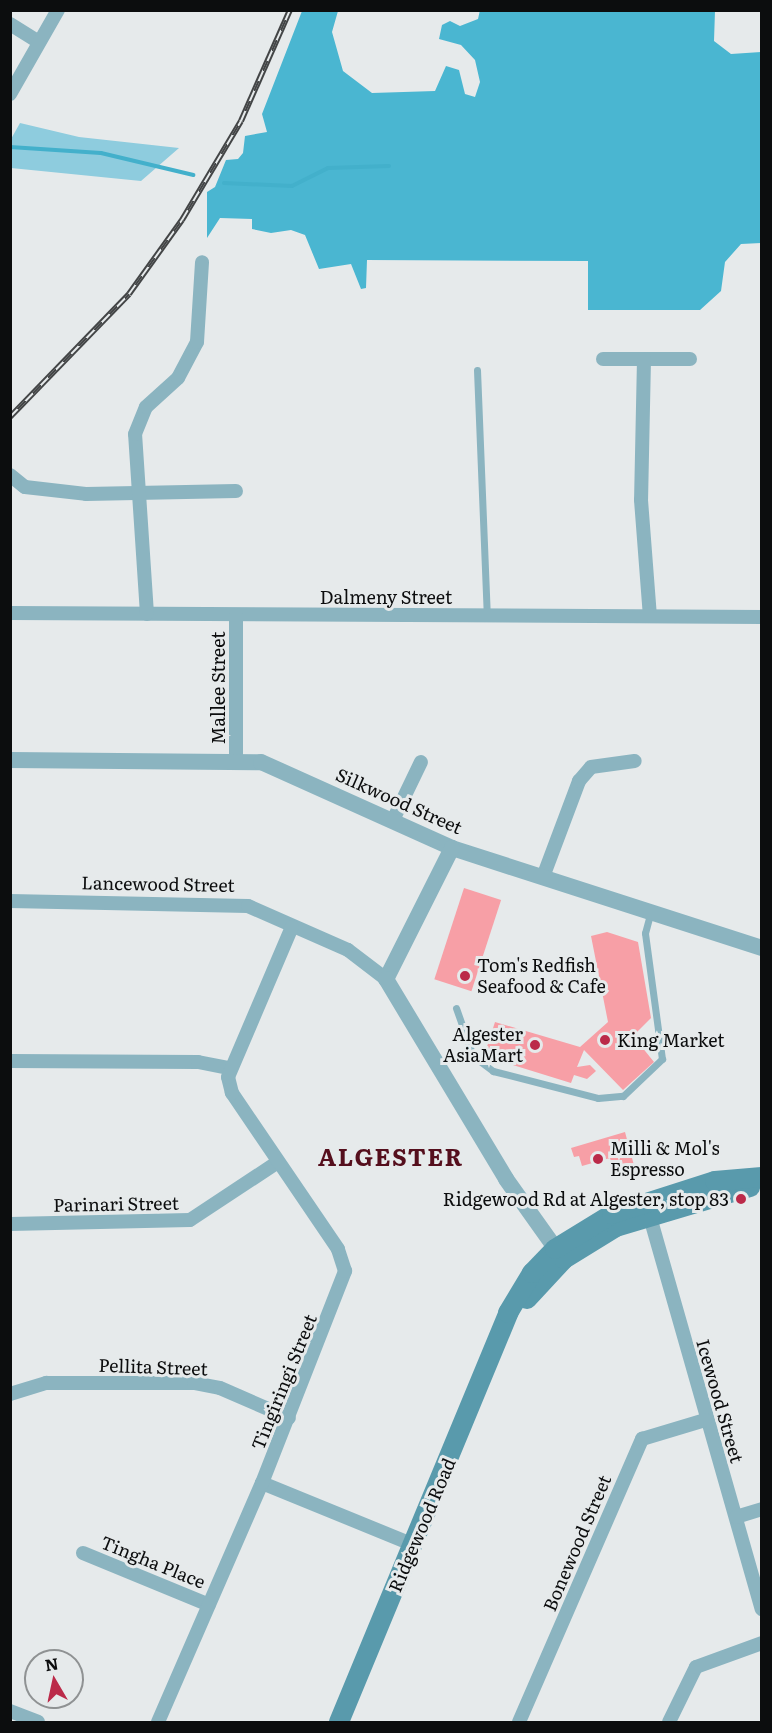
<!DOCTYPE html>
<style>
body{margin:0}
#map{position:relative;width:772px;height:1733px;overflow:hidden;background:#e6eaeb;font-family:Literata,serif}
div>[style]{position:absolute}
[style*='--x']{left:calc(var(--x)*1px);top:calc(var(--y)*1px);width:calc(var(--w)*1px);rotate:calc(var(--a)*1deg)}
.green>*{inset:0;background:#8eccde}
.forest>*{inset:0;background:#4ab6d1}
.stream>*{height:4px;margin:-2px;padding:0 2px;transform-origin:2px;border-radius:2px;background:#43b0cb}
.building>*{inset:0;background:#f79fa6;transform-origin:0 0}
.service>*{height:7px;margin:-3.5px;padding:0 3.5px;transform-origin:3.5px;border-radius:3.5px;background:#8bb4c0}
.minor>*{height:14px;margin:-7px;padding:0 7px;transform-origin:7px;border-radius:7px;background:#8bb4c0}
.tertiary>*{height:16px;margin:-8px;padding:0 8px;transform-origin:8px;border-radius:8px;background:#8bb4c0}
.secondary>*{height:20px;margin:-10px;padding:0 10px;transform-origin:10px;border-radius:10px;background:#599aac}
.rail>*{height:6px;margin-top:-3px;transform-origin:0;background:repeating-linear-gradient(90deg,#e6eaeb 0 11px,#434546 0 22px);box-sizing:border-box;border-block:2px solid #434546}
.dots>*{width:16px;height:16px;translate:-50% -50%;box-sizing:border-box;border:3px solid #e6eaeb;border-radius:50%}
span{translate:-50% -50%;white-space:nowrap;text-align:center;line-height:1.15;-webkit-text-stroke:6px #e6eaeb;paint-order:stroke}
.street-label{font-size:18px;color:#0c0d0e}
.poi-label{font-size:18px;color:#0c0d0e}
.left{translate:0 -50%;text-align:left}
.right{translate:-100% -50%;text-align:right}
.district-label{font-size:24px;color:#550f1d;font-weight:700;letter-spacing:1.5px}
.frame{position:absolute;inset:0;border:12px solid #0c0d0e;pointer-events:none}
.north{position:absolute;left:24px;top:1649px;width:60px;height:60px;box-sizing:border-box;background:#e6eaeb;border:2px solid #8f9293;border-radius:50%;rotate:351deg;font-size:16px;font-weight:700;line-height:24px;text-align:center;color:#0c0d0e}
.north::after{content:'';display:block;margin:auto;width:21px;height:27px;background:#bb2a49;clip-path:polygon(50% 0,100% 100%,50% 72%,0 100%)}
</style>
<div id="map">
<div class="green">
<i style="clip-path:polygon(20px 123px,79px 137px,179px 148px,141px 181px,11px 168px,11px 139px)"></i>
</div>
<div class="forest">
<i style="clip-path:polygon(302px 11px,338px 11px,332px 32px,343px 71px,372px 93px,435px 91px,446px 66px,459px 70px,465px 94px,475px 97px,480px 82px,475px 60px,461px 45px,439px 39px,442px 25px,450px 21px,460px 26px,478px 19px,480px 10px,715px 11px,714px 41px,731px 54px,761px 52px,761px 243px,741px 244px,725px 262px,721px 291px,700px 310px,588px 310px,588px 261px,367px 260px,366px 288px,361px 289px,351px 264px,319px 269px,305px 235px,291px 230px,271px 233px,252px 229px,252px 219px,220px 218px,207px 238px,207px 192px,215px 187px,226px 160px,238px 159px,243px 153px,245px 136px,267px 132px,262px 114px)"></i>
</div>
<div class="stream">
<i style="--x:10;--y:147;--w:91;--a:3.8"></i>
<i style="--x:101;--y:153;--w:95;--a:13.4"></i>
<i style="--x:224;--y:183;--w:68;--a:2.5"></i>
<i style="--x:292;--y:186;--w:40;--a:-26.6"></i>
<i style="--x:328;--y:168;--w:61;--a:-1.9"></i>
</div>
<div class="building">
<i style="left:464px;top:888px;width:39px;height:96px;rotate:18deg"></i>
<i style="clip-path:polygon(607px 932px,638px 942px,651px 1018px,633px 1036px,654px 1062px,623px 1090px,584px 1050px,577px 1067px,590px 1065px,596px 1071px,587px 1079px,574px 1075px,571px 1083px,484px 1056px,495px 1022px,580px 1047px,608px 1022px,591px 936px)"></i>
<i style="clip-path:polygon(625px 1132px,635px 1169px,615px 1175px,610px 1158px,582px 1166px,579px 1156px,574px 1157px,571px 1148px)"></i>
</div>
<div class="service">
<i style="--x:477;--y:370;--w:246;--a:87.7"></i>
<i style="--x:456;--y:1008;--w:51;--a:70.5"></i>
<i style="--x:473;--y:1056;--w:25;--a:37"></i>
<i style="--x:493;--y:1071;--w:108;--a:14.4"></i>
<i style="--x:598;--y:1098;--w:25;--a:-5"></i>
<i style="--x:623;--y:1096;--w:54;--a:-43.5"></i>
<i style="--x:662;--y:1059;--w:127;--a:-97.7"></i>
<i style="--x:645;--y:933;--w:23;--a:-75"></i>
</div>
<div class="minor">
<i style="--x:10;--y:24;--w:34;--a:32"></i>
<i style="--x:10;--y:94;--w:97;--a:-60.3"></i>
<i style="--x:603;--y:359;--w:87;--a:0"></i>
<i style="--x:644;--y:359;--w:141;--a:91.2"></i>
<i style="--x:641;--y:500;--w:116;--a:85.6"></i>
<i style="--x:10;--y:475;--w:19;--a:39"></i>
<i style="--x:25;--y:487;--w:61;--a:6.5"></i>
<i style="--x:86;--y:494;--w:150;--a:-1.1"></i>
<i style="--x:10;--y:613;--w:752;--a:0.3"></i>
<i style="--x:147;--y:614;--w:180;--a:-93.8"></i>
<i style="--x:135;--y:434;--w:29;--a:-68"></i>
<i style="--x:146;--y:407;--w:43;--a:-42.2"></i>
<i style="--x:178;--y:378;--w:41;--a:-62.2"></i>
<i style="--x:197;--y:342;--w:80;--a:-86.4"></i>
<i style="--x:236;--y:615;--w:146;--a:90"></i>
<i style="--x:394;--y:818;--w:62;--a:-64.3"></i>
<i style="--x:543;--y:877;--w:103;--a:-69.4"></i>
<i style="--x:579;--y:781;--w:18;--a:-49"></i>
<i style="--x:591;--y:767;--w:44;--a:-7.8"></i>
<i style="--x:10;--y:901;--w:238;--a:1.2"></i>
<i style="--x:248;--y:906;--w:109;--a:23.7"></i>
<i style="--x:348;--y:950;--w:48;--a:37.3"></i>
<i style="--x:10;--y:1061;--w:188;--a:0.3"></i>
<i style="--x:198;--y:1062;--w:33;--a:11"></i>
<i style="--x:648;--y:1210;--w:415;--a:74.1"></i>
<i style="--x:10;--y:1224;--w:180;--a:-1.3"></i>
<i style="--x:190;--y:1220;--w:105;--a:-33.4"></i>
<i style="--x:10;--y:1394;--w:38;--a:-17"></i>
<i style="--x:46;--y:1383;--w:148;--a:0"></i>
<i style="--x:194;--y:1383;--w:26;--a:11"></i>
<i style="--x:220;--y:1388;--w:75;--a:23.5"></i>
<i style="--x:262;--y:1483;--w:164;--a:22.2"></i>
<i style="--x:736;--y:1517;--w:27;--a:-17"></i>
<i style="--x:83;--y:1553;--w:136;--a:22.4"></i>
<i style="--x:10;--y:1711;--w:30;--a:21"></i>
<i style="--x:158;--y:1722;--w:261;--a:-66.5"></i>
<i style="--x:262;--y:1483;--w:228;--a:-68.6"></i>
<i style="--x:345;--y:1271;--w:23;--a:-108"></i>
<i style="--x:338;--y:1249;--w:189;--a:-124.2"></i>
<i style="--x:232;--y:1093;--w:16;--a:-104"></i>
<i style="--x:228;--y:1077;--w:163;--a:-66.9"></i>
<i style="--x:519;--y:1722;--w:309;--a:-66.5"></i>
<i style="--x:642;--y:1439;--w:66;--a:-16.8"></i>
<i style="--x:669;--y:1722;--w:61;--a:-63.9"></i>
<i style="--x:696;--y:1667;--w:70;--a:-20"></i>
</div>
<div class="tertiary">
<i style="--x:10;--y:760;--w:251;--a:0.5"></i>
<i style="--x:261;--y:762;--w:209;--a:24.2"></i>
<i style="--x:452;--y:848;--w:326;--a:17.9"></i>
<i style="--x:452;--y:848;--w:147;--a:116.7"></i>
<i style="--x:386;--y:979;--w:233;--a:59"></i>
<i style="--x:506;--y:1179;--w:98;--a:54.5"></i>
</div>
<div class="secondary">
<i style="--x:527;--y:1299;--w:54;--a:-47.2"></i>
<i style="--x:564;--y:1259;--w:61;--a:-31.6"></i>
<i style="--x:616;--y:1227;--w:140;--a:-16.6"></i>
<i style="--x:339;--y:1722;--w:443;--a:-67.5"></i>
<i style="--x:508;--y:1313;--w:47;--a:-59"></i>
<i style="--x:532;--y:1273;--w:33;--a:-46"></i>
<i style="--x:555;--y:1249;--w:67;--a:-31.6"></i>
<i style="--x:612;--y:1214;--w:108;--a:-17.8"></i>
<i style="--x:715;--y:1181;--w:47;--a:-4.9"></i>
</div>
<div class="rail">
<i style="--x:10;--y:417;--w:171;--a:-45.9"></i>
<i style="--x:129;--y:294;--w:91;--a:-54.4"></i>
<i style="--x:182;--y:220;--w:115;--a:-59.2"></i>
<i style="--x:241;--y:121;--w:121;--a:-66.2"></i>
</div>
<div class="dots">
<i style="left:465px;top:976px;background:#bb2a49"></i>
<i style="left:605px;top:1040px;background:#bb2a49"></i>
<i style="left:535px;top:1045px;background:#bb2a49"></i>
<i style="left:598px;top:1159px;background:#bb2a49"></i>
<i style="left:741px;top:1199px;background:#bb2a49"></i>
</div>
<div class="street-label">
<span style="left:386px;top:597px">Dalmeny Street</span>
<span style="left:218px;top:688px;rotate:-90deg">Mallee Street</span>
<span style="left:399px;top:801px;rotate:24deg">Silkwood Street</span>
<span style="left:158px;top:884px;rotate:1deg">Lancewood Street</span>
<span style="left:116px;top:1204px;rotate:-1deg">Parinari Street</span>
<span style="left:153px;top:1367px;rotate:2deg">Pellita Street</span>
<span style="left:284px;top:1382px;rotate:-68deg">Tingiringi Street</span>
<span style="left:720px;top:1401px;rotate:74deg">Icewood Street</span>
<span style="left:422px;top:1525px;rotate:-67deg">Ridgewood Road</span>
<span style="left:577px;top:1543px;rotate:-67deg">Bonewood Street</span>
<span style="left:153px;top:1562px;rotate:22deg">Tingha Place</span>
</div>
<div class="poi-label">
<span class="left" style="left:477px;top:976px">Tom's Redfish<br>Seafood &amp; Cafe</span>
<span class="right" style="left:523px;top:1045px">Algester<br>AsiaMart</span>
<span class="left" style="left:617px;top:1040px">King Market</span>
<span class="left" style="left:610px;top:1159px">Milli &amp; Mol's<br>Espresso</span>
<span class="right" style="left:729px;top:1199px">Ridgewood Rd at Algester, stop 83</span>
</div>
<div class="district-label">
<span style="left:391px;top:1156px">ALGESTER</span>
</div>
<div class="frame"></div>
<div class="north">N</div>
</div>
